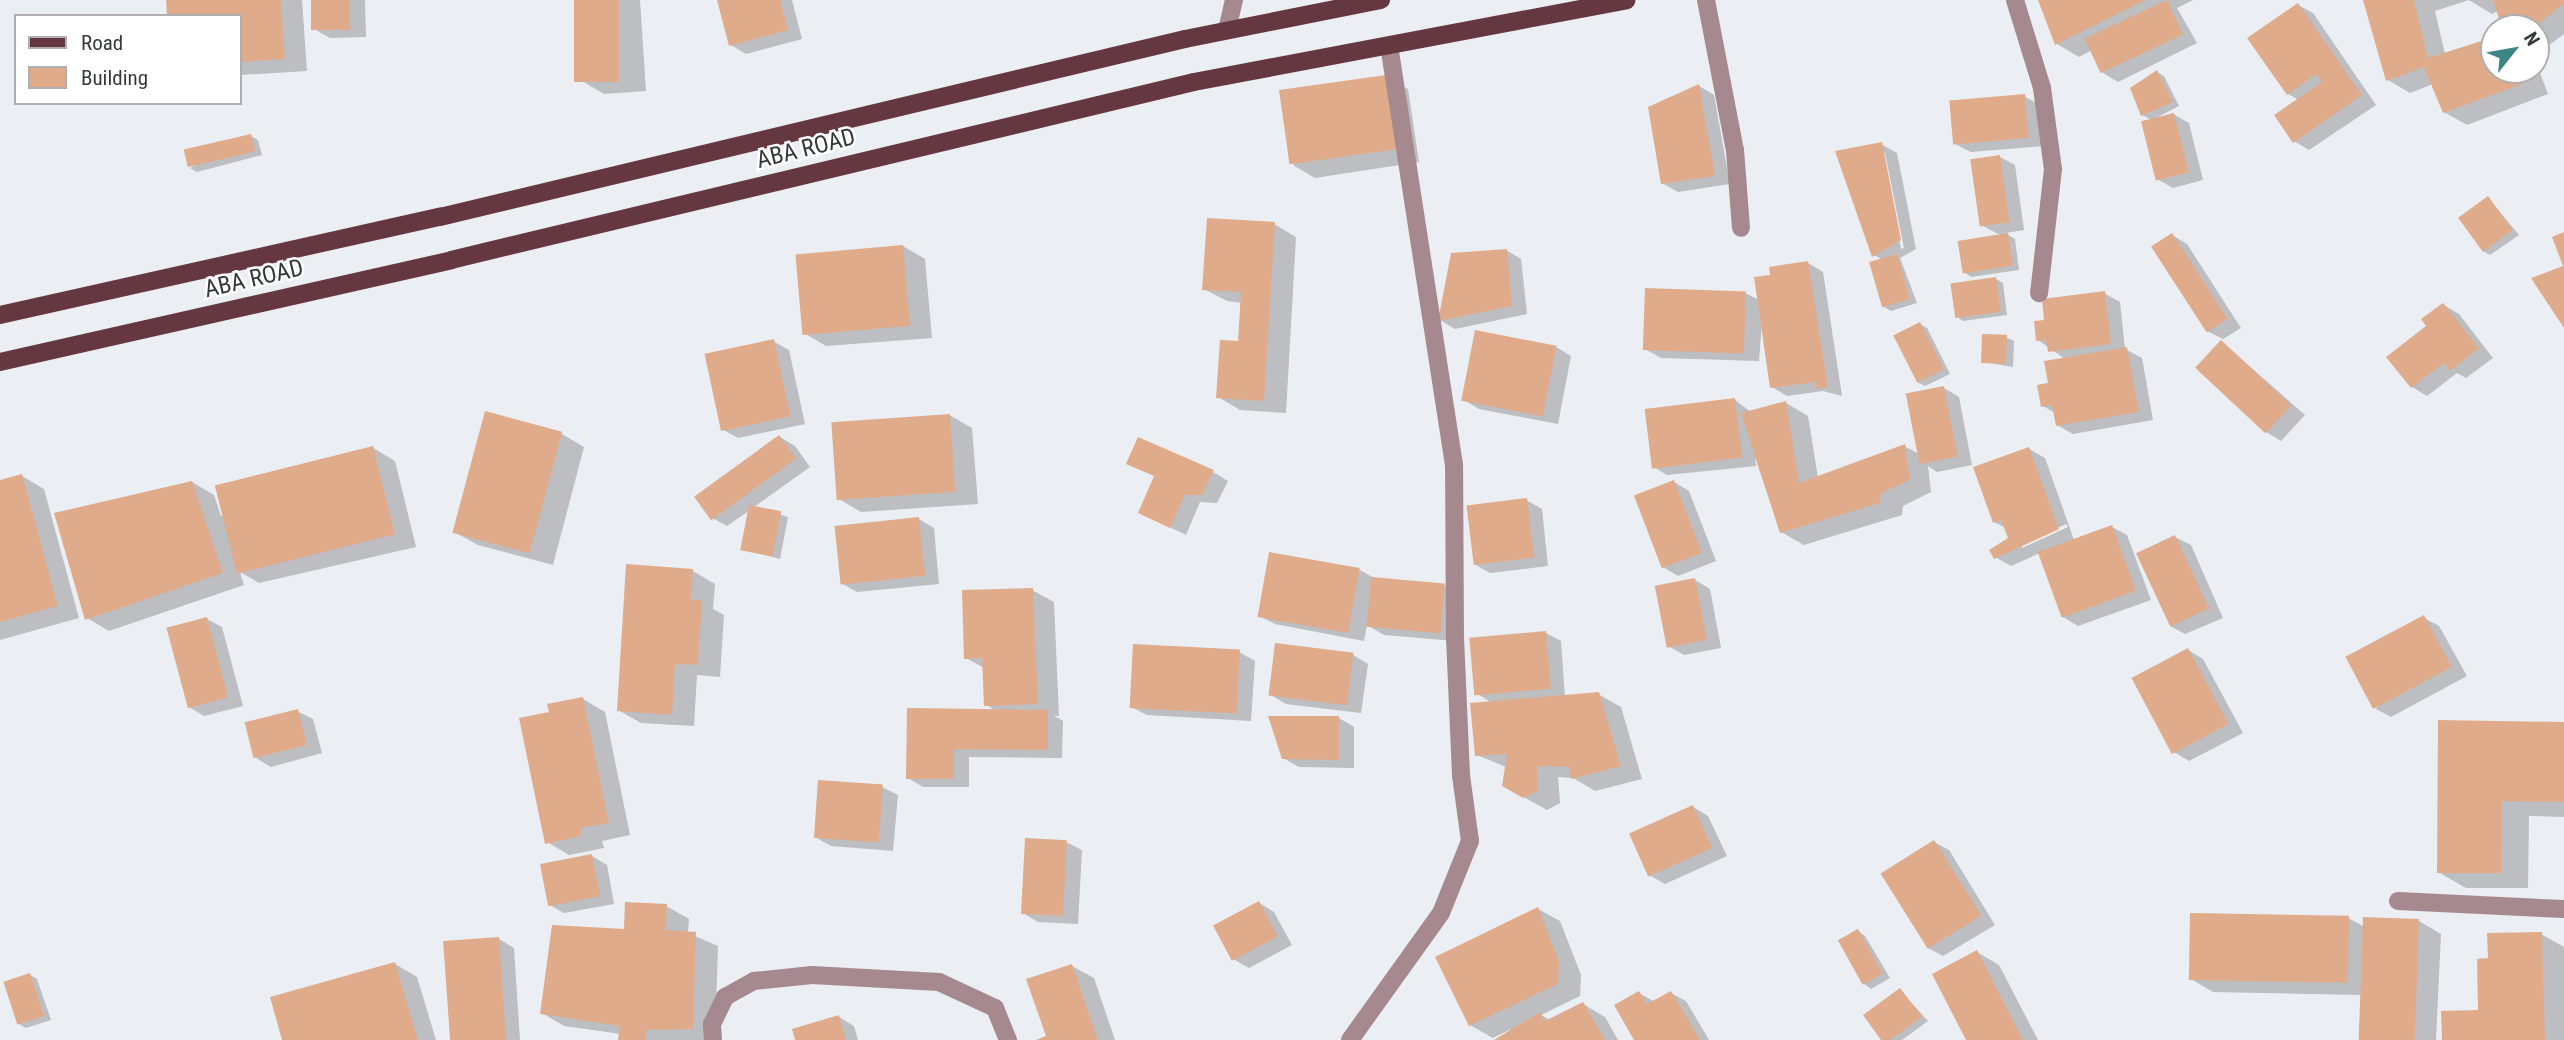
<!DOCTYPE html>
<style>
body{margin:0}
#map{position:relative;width:2564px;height:1040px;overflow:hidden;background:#ebeef2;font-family:"Roboto Condensed",sans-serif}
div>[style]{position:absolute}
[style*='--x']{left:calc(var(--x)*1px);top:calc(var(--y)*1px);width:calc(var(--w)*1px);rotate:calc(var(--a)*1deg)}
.shadow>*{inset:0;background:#0003}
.building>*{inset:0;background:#e0ab8b;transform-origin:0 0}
.minor>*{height:18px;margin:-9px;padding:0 9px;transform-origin:9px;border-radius:9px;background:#a5898e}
.major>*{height:18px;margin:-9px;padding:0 9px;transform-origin:9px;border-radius:9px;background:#653841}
span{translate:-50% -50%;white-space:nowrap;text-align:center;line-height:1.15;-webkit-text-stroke:5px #fff;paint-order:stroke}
.street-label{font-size:24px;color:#37383a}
.legend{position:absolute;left:14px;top:14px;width:228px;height:91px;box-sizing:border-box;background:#fff;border:2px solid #afafb0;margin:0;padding:9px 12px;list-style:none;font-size:21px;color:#37383a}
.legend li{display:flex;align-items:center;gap:14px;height:35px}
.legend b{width:35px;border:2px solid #afafb0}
.north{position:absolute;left:2480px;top:14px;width:70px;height:70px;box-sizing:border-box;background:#fff;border:2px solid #afafb0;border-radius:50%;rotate:59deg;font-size:19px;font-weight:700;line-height:28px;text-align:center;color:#37383a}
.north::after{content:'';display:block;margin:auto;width:24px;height:32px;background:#3e8686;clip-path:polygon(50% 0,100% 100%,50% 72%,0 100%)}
</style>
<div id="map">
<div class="shadow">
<i style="clip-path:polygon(168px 0,302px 0,307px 71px,240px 75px,240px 16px)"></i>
<i style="clip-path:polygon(313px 0,365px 0,366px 37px,330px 38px,314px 29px)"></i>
<i style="clip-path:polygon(576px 0,640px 0,646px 91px,604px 94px,582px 81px)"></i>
<i style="clip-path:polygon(718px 0,792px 0,802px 39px,746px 54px,731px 45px)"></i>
<i style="clip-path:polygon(2039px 0,2193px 0,2177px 8px,2197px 43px,2118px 82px,2103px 73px,2092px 50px,2079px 57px,2057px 44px)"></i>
<i style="clip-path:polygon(2364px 0,2564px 0,2564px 34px,2536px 55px,2536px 28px,2504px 28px,2498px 11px,2492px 14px,2469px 0,2435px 11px,2445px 54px,2494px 39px,2494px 70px,2536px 70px,2536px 62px,2548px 94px,2467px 125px,2444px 112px,2433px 84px,2410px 93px,2388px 80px)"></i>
<i style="clip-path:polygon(2298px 5px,2313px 13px,2376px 105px,2309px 150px,2294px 141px,2299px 100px,2288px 94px)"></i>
<i style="clip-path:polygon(2157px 72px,2164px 76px,2179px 106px,2152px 120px,2142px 115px)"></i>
<i style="clip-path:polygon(1385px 76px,1408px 89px,1419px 162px,1315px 178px,1293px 165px)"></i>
<i style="clip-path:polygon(1699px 86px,1714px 95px,1730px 184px,1678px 192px,1662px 183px)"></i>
<i style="clip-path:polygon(2024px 96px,2040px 105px,2044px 146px,1971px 152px,1955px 144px)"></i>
<i style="clip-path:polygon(2173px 114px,2189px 123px,2203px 180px,2173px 188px,2157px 179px)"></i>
<i style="clip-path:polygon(251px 136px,258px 140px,262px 155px,197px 172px,190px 168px)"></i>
<i style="clip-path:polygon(evenodd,1881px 144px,1897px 153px,1916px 249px,1900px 258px,1917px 303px,1891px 311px,1884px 307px,1883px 260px,1874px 255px,1881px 144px,1882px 153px,1885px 153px,1904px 248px,1901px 249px,1882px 153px)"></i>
<i style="clip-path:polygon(2000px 157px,2015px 165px,2024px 230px,2005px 233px,2015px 239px,2019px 270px,1971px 277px,1964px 272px,2000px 235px,1981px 225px)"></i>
<i style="clip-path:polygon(2488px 198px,2519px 235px,2490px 255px,2483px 251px)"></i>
<i style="clip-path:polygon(1274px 224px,1296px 237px,1286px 413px,1240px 410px,1218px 397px,1240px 343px,1242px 303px,1227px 301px,1204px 289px)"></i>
<i style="clip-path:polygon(2172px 235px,2187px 244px,2241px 328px,2223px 339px,2207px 331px)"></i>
<i style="clip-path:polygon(903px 246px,925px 259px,932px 338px,826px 346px,804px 333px)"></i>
<i style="clip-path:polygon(1506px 250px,1521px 259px,1527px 314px,1455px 329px,1440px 320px)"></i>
<i style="clip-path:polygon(1808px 263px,1823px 272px,1842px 396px,1823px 391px,1787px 396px,1772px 387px,1762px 321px,1759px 361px,1661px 358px,1645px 349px,1745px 293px,1759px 300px,1772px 277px)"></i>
<i style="clip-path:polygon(1996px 279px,2003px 283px,2007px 315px,1963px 321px,1956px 316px)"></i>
<i style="clip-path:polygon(2104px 293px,2120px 302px,2125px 349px,2142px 358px,2153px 420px,2073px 434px,2057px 425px,2055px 413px,2043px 406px,2065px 359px,2038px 340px,2046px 322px)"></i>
<i style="clip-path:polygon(2444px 305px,2459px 314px,2493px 358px,2466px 378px,2457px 373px,2427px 396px,2412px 387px,2428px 326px)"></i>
<i style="clip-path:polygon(1920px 324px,1927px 328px,1950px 374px,1925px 386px,1917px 382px)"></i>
<i style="clip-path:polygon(2006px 337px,2014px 341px,2013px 367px,1983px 362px)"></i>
<i style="clip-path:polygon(773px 341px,789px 350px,805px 424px,738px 438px,722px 429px)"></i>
<i style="clip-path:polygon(2222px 342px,2305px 415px,2281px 441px,2266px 432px)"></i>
<i style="clip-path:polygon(1556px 347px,1571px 356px,1558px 424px,1479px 409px,1464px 400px)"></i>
<i style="clip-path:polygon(1944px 388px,1959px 397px,1972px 465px,1937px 472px,1928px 466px,1931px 492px,1903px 506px,1902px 515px,1804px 545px,1781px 532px,1755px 457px,1756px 466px,1667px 475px,1652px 466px,1735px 400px,1751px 412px,1786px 403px,1808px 416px,1818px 478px,1904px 446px,1921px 455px)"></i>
<i style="clip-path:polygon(487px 414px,562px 434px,584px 447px,553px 565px,478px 545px,456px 533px)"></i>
<i style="clip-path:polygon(949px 415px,972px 428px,978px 504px,861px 512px,839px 499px)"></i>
<i style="clip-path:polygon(780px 437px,795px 446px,810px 467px,754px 507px,788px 517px,780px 559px,742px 549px,750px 510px,727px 526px,712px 518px)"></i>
<i style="clip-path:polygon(373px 448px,395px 461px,416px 547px,259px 583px,240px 572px,244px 585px,109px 631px,87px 618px,192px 482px,214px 495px,221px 516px)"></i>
<i style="clip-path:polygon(evenodd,2029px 449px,2045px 458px,2074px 540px,2112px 527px,2127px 535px,2151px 600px,2078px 626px,2063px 617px,2040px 553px,2011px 566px,1995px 557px,2010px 539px,2006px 528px,1994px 522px,2029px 449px,2066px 524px,2068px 527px,2022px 548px,2022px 544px,2066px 524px)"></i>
<i style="clip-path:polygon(1129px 463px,1213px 472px,1228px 481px,1217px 503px,1200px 502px,1186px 535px,1140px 513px,1156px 477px)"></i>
<i style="clip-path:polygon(22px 476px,44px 489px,79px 618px,0 640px,0 482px)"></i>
<i style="clip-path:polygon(1674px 482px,1689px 491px,1716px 561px,1678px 576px,1663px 567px)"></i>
<i style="clip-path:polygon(1526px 500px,1542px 509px,1548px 566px,1490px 573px,1474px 564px)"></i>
<i style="clip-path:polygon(919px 519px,934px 528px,939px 584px,857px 592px,841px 583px)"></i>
<i style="clip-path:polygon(2175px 537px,2191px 545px,2223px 618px,2185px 634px,2170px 626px)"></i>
<i style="clip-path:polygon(1270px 554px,1360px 570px,1376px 579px,1444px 585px,1459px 594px,1455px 641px,1384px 635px,1367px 625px,1364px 641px,1275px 624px,1259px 616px)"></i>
<i style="clip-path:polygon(628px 566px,693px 571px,715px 584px,713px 609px,724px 615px,720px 677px,697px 675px,694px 726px,641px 723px,618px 710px)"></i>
<i style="clip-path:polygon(1695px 580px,1710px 589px,1721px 648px,1684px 655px,1668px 646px)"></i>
<i style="clip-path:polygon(1032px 590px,1054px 602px,1059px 716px,1054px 716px,1063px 721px,1062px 758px,969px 757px,969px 787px,923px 787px,908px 778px,997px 711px,986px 705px,984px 668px,966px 658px)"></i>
<i style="clip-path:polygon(2424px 618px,2439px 626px,2467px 676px,2391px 717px,2376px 709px)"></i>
<i style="clip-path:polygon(207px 619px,222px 627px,243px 706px,204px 716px,189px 707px)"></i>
<i style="clip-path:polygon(1546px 633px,1561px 641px,1565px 697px,1598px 694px,1621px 707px,1642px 779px,1595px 791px,1573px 778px,1558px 777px,1560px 803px,1547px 810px,1504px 786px,1506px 767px,1477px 755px,1492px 703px,1476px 693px)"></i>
<i style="clip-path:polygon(1276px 645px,1353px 655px,1368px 664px,1361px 713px,1286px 704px,1271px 695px)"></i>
<i style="clip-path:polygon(2188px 650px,2203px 659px,2243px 733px,2189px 761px,2174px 752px)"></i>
<i style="clip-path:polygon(1239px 652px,1255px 661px,1251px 721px,1147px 715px,1131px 707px)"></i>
<i style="clip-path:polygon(583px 699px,605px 712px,630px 835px,602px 841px,604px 848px,569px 855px,547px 842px,551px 714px)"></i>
<i style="clip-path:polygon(297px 711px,313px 719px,322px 753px,271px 767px,256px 758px)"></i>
<i style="clip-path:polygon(1339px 718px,1354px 727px,1354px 768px,1299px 767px,1283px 758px)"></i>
<i style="clip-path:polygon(2564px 724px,2564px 817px,2529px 816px,2528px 888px,2466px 888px,2438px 872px)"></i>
<i style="clip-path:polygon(882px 787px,898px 795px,893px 851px,831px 846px,815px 837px)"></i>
<i style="clip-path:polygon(1693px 807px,1708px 816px,1727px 856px,1665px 884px,1649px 875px)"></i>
<i style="clip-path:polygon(1066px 842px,1082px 850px,1078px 924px,1038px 922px,1023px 913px)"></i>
<i style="clip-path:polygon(1934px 842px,1949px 850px,1995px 925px,1943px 956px,1928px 948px)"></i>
<i style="clip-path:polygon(592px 856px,607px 865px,614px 904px,564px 913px,548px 904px)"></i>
<i style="clip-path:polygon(1259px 903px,1274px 912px,1292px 945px,1249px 968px,1233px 959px)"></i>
<i style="clip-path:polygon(666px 906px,689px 919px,688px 933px,718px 946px,715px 1040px,619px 1040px,621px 1034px,564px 1026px,542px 1013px,626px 931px)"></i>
<i style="clip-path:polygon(1538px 909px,1560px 921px,1581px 975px,1580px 996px,1541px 1015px,1550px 1020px,1583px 1004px,1605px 1017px,1618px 1040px,1498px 1040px,1511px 1029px,1493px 1038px,1470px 1025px)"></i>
<i style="clip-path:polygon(2348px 918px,2365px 927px,2419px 921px,2441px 934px,2436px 1040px,2359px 1040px,2361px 995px,2213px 992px,2191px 979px)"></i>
<i style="clip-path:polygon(1858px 931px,1865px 936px,1890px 978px,1871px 989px,1864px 984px)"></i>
<i style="clip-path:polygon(2541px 934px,2564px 947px,2564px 1040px,2443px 1040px,2480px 1012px,2490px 960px)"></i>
<i style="clip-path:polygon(499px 939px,514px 948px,520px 1040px,452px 1040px)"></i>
<i style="clip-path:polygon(1977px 952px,1999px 965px,2038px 1040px,1968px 1040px)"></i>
<i style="clip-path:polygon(395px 964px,417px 977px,436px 1040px,284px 1040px)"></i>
<i style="clip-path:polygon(1072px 966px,1094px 978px,1115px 1040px,1040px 1040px,1048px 1037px)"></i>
<i style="clip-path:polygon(30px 975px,37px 979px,51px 1020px,26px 1028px,19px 1024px)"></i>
<i style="clip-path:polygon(1900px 990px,1928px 1021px,1902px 1040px,1883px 1040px)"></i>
<i style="clip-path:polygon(1639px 993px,1655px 1002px,1671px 993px,1686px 1001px,1709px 1040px,1636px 1040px)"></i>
<i style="clip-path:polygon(839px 1017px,854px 1026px,858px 1040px,797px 1040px)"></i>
</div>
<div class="building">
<i style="clip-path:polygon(166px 0,281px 0,285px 59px,240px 62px,240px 16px,167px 16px)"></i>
<i style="left:311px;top:0;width:39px;height:30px"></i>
<i style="left:574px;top:0;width:45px;height:82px"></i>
<i style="clip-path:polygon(717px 0,780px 0,788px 30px,729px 46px)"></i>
<i style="clip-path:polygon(2038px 0,2146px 0,2055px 45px)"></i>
<i style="left:2167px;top:0;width:38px;height:91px;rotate:65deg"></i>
<i style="clip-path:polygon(2363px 0,2414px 0,2428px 58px,2494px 37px,2494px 70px,2523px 70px,2527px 82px,2443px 113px,2424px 67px,2386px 81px)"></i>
<i style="clip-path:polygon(2493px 0,2564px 0,2564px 4px,2533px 28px,2502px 28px)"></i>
<i style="clip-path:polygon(2298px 3px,2362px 95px,2293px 143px,2274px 115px,2322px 82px,2316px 74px,2287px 95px,2247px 38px)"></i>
<i style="clip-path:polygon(2157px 70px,2173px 102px,2141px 116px,2130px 88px)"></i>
<i style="left:1386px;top:75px;width:75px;height:108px;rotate:82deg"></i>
<i style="clip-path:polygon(1699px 84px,1715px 176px,1661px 184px,1648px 107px)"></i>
<i style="left:2025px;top:94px;width:44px;height:76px;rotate:85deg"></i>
<i style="left:2174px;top:113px;width:61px;height:34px;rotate:76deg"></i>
<i style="left:251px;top:134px;width:18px;height:69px;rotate:77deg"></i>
<i style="clip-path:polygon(1882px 142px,1901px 240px,1872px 257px,1835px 151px)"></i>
<i style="left:2000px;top:155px;width:68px;height:30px;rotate:82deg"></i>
<i style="left:2488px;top:196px;width:42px;height:37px;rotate:54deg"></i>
<i style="clip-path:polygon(1207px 218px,1275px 222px,1264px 401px,1216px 398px,1220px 340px,1238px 341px,1241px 292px,1202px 290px)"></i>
<i style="clip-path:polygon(2564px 232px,2564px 328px,2531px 278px,2563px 266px,2552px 237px)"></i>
<i style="left:2008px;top:233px;width:33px;height:51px;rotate:81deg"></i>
<i style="left:2172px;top:233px;width:102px;height:25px;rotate:57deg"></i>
<i style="left:903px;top:245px;width:81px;height:108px;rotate:85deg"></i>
<i style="clip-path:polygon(1507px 249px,1512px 306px,1438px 321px,1451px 253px)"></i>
<i style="left:1897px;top:254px;width:47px;height:29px;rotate:74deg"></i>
<i style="clip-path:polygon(1808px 261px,1828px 387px,1816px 389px,1815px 382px,1770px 388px,1754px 277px,1770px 275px,1769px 267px)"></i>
<i style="left:1996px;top:277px;width:35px;height:46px;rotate:82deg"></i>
<i style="left:1645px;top:288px;width:101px;height:62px;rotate:2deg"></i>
<i style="clip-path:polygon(2105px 291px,2111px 344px,2048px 352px,2046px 340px,2036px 341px,2034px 321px,2044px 320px,2042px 299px)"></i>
<i style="clip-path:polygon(2443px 303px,2479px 348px,2450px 371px,2444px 363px,2411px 388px,2386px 357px,2426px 326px,2421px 319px)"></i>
<i style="left:1920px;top:322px;width:53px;height:30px;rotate:63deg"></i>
<i style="left:1475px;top:330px;width:83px;height:72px;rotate:11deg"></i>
<i style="left:1982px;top:334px;width:25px;height:29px;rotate:2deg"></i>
<i style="left:774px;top:339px;width:79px;height:71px;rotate:78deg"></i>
<i style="left:2221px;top:340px;width:96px;height:38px;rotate:43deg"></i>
<i style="clip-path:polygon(2127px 347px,2139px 412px,2056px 426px,2052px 405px,2041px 407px,2037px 385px,2048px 383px,2044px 361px)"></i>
<i style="left:1944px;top:386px;width:72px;height:39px;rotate:79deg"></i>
<i style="left:1735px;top:398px;width:60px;height:91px;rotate:83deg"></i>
<i style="clip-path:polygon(1786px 401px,1799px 483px,1905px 444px,1910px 480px,1881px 493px,1880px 503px,1780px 533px,1741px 413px)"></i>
<i style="left:485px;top:411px;width:80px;height:126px;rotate:15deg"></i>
<i style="left:950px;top:414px;width:78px;height:119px;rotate:86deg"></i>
<i style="left:779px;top:435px;width:29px;height:105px;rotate:54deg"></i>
<i style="clip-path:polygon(1138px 437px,1214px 470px,1202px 495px,1185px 495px,1170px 528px,1138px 513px,1154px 476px,1126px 464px)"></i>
<i style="left:373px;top:446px;width:91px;height:163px;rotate:76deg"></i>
<i style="clip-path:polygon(2029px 447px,2059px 529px,1994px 559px,1989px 550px,2008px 538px,2001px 520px,1993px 523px,1973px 467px)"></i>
<i style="clip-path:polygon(22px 474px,58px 606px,0 622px,0 480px)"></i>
<i style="left:1674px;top:480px;width:78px;height:43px;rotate:69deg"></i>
<i style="clip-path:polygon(192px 481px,223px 573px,85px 620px,54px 513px)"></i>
<i style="left:1527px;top:498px;width:60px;height:61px;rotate:83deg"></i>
<i style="left:749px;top:505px;width:33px;height:46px;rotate:11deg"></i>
<i style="left:919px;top:517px;width:59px;height:85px;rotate:84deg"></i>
<i style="left:2112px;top:525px;width:70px;height:79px;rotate:70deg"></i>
<i style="left:2175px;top:535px;width:81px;height:43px;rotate:65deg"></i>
<i style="left:1269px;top:552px;width:92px;height:66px;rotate:10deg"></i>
<i style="clip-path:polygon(626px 564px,693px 569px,691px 600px,702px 600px,698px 665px,675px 664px,672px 715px,617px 711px)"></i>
<i style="left:1371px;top:577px;width:74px;height:50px;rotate:5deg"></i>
<i style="left:1695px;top:578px;width:63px;height:41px;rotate:79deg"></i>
<i style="clip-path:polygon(1033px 588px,1038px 704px,984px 706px,982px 658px,964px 659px,962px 590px)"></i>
<i style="left:2424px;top:615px;width:59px;height:89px;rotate:62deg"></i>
<i style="left:207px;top:617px;width:83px;height:42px;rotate:75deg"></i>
<i style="left:1546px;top:631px;width:58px;height:77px;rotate:85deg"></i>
<i style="left:1275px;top:643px;width:79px;height:53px;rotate:7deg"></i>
<i style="left:1133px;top:644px;width:107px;height:64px;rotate:3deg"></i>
<i style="left:2188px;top:648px;width:86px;height:64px;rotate:62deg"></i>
<i style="clip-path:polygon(1599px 692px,1621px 766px,1571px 779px,1569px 767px,1537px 766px,1538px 791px,1523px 798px,1502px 786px,1507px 754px,1475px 756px,1470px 703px)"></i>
<i style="clip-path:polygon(583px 697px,609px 823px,581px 828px,582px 836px,545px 844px,519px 718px,549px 712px,547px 704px)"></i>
<i style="clip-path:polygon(907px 708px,1048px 710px,1048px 750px,954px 749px,954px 779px,906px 779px)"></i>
<i style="left:298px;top:709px;width:37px;height:55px;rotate:76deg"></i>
<i style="clip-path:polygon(1268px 716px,1339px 716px,1339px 760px,1282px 759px)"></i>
<i style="clip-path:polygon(2438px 720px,2564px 722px,2564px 802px,2502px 801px,2501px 873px,2437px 873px)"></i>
<i style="left:818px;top:780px;width:65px;height:58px;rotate:4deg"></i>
<i style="left:1693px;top:805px;width:47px;height:70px;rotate:66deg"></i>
<i style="left:1025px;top:838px;width:42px;height:76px;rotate:3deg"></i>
<i style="left:1934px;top:840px;width:89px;height:63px;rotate:58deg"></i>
<i style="left:592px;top:854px;width:43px;height:53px;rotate:79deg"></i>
<i style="left:1259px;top:901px;width:40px;height:52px;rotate:62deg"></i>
<i style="clip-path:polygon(625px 902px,667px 904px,666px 930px,696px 932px,693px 1029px,646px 1030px,646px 1040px,618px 1040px,620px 1026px,540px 1014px,552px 925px,624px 929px)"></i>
<i style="clip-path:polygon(1538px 907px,1559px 961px,1558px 984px,1469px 1026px,1435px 957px)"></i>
<i style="left:2190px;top:913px;width:159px;height:67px;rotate:1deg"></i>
<i style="left:2363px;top:917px;width:56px;height:123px;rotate:2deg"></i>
<i style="left:1858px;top:929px;width:51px;height:23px;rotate:61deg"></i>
<i style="clip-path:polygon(2542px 932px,2545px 1040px,2442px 1040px,2441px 1011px,2478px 1010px,2477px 959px,2488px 958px,2487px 933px)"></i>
<i style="left:499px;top:937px;width:103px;height:56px;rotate:86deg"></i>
<i style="clip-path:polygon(1977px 950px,2023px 1040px,1966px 1040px,1932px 974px)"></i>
<i style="clip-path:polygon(395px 962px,418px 1040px,282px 1040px,270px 997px)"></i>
<i style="clip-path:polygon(1072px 964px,1098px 1040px,1036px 1040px,1046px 1036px,1026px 979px)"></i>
<i style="left:30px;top:973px;width:45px;height:28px;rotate:72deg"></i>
<i style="clip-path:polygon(1900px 988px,1922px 1017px,1889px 1040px,1881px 1040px,1863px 1015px)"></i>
<i style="clip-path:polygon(1639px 991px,1647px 1004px,1671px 991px,1700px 1040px,1634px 1040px,1614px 1005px)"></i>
<i style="clip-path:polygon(1583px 1002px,1605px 1040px,1494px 1040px,1540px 1012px,1545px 1021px)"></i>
<i style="clip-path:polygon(839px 1015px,846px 1040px,795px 1040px,792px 1029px)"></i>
</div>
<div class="minor">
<i style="--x:1706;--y:0;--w:153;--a:79.1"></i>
<i style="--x:1735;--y:150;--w:78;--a:85.6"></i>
<i style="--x:2015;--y:0;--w:92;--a:72.9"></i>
<i style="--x:2042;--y:88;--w:82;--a:82.3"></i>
<i style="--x:2053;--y:169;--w:125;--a:96.4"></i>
<i style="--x:1227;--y:30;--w:31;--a:-77"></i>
<i style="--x:2398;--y:901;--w:166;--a:2.8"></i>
<i style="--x:713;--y:1040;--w:16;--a:-94"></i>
<i style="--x:712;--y:1024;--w:30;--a:-64"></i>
<i style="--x:725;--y:997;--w:33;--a:-29"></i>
<i style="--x:754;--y:981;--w:58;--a:-5.9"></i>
<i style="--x:812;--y:975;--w:127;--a:3.2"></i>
<i style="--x:939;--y:982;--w:62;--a:24.9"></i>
<i style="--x:995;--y:1008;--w:35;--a:68"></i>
<i style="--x:1350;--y:1040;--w:156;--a:-54.4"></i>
<i style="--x:1441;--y:913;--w:78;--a:-68.1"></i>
<i style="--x:1470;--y:841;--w:67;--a:-97.8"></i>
<i style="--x:1461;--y:775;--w:135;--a:-92.5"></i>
<i style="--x:1455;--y:640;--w:175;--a:-90.3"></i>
<i style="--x:1454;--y:465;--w:424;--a:-98.8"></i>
</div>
<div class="major">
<i style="--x:0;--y:315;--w:451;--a:-12.6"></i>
<i style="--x:440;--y:217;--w:766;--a:-13.44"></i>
<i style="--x:1185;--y:39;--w:200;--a:-11.3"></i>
<i style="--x:0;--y:362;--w:462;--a:-12.7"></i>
<i style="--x:451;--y:260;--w:764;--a:-13.47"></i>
<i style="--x:1194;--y:82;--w:440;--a:-10.7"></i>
</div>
<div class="street-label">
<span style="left:806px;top:149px;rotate:-14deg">ABA ROAD</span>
<span style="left:254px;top:279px;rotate:-13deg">ABA ROAD</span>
</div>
<ul class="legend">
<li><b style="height:9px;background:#653841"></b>Road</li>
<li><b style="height:19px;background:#e0ab8b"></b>Building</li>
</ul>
<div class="north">N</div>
</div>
